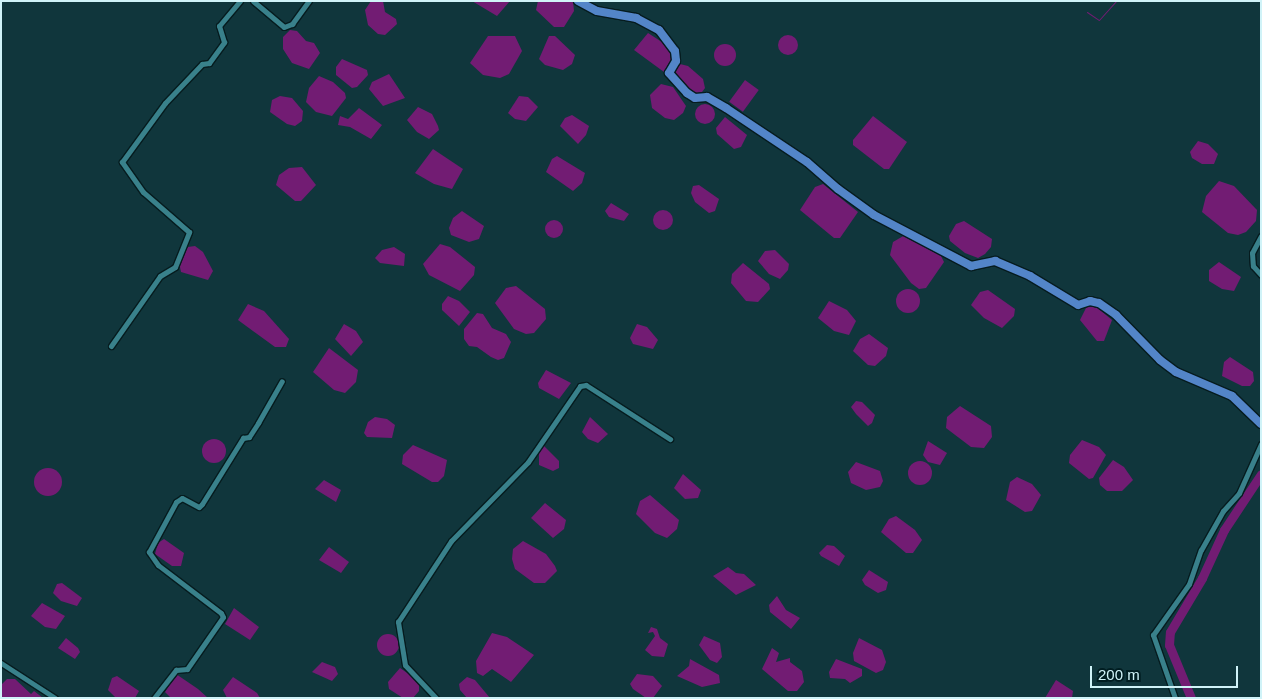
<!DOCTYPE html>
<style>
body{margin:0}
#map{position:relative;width:1262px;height:699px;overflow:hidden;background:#10363c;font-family:Helvetica,sans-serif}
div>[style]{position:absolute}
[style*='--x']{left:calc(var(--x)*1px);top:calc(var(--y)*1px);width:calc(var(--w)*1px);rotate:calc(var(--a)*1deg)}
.water>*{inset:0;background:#721c73;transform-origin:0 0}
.round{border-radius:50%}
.stream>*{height:1px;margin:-0.5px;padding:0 0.5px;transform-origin:0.5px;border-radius:0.5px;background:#721c73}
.river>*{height:9px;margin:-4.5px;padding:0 4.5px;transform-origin:4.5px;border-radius:4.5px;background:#721c73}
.roads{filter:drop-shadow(1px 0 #061c1f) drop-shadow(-1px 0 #061c1f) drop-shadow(0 1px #061c1f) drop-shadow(0 -1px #061c1f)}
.minor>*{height:5px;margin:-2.5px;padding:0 2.5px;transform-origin:2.5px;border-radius:2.5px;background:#39818b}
.primary>*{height:8px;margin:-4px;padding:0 4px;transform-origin:4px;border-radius:4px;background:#5385c8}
span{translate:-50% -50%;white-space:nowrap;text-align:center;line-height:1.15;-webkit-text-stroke:5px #001d21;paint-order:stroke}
.frame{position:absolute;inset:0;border:2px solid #d0f3f8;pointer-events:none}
.scale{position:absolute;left:1090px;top:666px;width:148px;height:22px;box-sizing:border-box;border:2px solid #d0f3f8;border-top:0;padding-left:6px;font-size:15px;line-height:18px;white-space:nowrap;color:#d0f3f8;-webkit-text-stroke:4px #001d21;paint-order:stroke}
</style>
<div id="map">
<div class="water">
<i style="clip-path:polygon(371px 1px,383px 1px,385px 12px,396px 19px,397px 24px,385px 35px,378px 34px,368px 25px,365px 10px)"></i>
<i style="clip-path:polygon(472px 1px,510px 1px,497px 16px)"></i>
<i style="clip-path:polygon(538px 1px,573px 1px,574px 11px,564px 27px,554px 27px,536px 10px)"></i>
<i style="clip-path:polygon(290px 30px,297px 31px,306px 41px,314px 43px,320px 53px,309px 69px,292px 63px,283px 49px,283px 37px)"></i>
<i style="clip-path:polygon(648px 33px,671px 48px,673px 57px,664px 72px,634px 50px)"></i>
<i class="round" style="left:778px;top:35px;width:20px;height:20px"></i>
<i style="clip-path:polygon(488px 36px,515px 36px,522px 51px,509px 74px,500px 78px,483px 75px,470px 63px)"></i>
<i style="clip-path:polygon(549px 36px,555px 36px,575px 55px,572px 64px,563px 70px,545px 65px,539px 59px)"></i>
<i class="round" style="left:714px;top:44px;width:22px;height:22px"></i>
<i style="clip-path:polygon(342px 59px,367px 70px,368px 75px,357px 87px,352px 88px,336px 75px,336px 67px)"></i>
<i style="clip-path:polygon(680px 64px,688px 66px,703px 79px,705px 88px,702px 92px,695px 94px,686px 90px,675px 79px,674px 71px)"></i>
<i style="clip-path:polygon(389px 74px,405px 98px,383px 106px,369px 89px,372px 82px)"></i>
<i style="clip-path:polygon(319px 76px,333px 82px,345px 93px,346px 98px,332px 116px,316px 112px,306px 102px,309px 88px)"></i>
<i style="left:745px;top:80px;width:17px;height:27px;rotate:36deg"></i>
<i style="clip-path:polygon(661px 84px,673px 87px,686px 106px,683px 113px,674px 120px,665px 118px,652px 108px,650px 95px)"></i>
<i style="clip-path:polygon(280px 96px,292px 98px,303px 111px,302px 121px,295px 126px,287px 124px,270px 112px,272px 100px)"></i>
<i style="clip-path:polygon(519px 96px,528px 97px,538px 107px,526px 121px,515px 119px,508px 113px)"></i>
<i class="round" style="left:695px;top:104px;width:20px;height:20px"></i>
<i style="clip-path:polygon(418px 107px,432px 114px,438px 126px,439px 130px,429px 139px,417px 132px,407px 120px)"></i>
<i style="clip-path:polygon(359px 108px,382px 125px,371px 139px,350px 127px,338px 125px,340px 116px,348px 119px)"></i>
<i style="clip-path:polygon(572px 115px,589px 126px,586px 135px,578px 144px,560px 126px,565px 118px)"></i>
<i style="clip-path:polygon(873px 116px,907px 142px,889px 169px,884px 169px,853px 145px,853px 140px)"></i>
<i style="clip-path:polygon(725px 117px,747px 135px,741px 147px,734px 149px,717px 134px,716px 128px)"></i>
<i style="clip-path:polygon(1198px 141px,1208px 144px,1218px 154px,1214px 164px,1202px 164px,1192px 158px,1190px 152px)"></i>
<i style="clip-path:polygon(433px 149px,463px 169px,452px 189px,434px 184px,415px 173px)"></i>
<i style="clip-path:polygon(557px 156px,585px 173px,582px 183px,573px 191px,546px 172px,552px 159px)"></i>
<i style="clip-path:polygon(302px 167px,316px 185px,301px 201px,295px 201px,276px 185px,279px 175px,289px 168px)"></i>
<i style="clip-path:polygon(1219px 181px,1234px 186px,1257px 210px,1256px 221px,1246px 232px,1238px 235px,1228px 233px,1202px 212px,1206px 196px)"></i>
<i style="clip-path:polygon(823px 184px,858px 212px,840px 238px,834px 238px,800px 210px,815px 187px)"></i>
<i style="clip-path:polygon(699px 185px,719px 199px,715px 211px,709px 213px,695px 202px,691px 193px,693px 186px)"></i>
<i style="clip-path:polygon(611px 203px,629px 214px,624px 221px,609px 217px,605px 211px)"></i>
<i class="round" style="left:653px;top:210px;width:20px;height:20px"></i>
<i style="clip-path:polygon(462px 211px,484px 226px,479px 239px,469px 242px,451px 235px,449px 228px,453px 218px)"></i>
<i class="round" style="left:545px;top:220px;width:18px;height:18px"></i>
<i style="clip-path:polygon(964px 221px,992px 239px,991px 247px,985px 254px,978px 258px,965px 253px,950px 241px,949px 236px,956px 224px)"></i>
<i style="clip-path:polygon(905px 235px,941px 256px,944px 262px,926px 288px,919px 289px,911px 283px,890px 255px,893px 242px)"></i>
<i style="clip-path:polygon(440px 244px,450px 247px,475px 267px,474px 275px,460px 291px,429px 275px,423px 264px)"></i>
<i style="clip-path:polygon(195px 246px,203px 252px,213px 271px,208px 280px,181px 272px,179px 262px,182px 253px,188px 247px)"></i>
<i style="clip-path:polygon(394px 247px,405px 254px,404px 266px,380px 263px,375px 258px,382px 250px)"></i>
<i style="clip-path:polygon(775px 250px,789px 264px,788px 270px,780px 279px,769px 274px,758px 261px,765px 251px)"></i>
<i style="clip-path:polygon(1219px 262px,1241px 277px,1234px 291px,1222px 289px,1209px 281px,1209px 270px)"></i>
<i style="clip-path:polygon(743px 263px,769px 284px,770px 289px,758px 302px,746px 301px,731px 283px,732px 274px)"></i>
<i style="clip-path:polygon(516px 286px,545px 309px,546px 319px,534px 333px,526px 334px,514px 329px,495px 303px,506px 288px)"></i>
<i class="round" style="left:896px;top:289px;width:24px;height:24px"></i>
<i style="clip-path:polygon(988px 290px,1015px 309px,1014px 316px,1002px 328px,984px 318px,971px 305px,980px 292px)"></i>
<i style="clip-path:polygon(448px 296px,459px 301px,470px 312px,459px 326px,442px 310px,442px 304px)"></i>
<i style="clip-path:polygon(829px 301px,847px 310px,856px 321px,849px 335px,834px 331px,818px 318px)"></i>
<i style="clip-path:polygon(248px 304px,264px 311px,289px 339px,286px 347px,275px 347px,238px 320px)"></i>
<i style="clip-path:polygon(1094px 305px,1112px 320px,1104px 341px,1097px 341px,1080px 320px,1087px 306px)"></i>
<i style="clip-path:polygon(477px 313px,483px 314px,492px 328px,506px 334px,511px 342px,504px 358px,498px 360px,491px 357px,477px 347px,469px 346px,464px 339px,464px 329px)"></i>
<i style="clip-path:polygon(344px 324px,356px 331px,363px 342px,351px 356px,335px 339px)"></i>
<i style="clip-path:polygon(637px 324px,647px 327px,658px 340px,653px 349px,633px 344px,630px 338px)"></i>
<i style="clip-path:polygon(869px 334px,888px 348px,886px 356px,875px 366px,868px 365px,853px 351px,860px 339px)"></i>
<i style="clip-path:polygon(329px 348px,358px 370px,356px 382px,345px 393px,334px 390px,313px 372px)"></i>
<i style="clip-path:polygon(1230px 357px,1253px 372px,1254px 381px,1250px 386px,1242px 386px,1222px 376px,1224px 362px)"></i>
<i style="clip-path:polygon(546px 370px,571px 383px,559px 399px,539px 388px,538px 383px)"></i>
<i style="clip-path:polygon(856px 401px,862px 402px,875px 415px,872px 423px,868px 426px,856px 414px,851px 407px)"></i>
<i style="clip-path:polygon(960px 406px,991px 426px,992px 437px,984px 448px,971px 447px,946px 428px,947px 417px)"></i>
<i style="clip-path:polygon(375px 417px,387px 419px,395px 425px,392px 438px,367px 437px,364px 433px,368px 422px)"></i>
<i style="clip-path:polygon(590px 417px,608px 434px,598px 443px,588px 439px,582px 432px)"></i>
<i class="round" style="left:202px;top:439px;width:24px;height:24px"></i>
<i style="clip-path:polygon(1082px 440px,1099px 447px,1106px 455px,1093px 478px,1089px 479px,1069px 463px,1070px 455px)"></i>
<i style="clip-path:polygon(928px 441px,947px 453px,940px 465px,928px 462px,923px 455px)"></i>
<i style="clip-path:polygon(413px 445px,447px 460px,444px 476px,438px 482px,432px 482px,402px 464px,403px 455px)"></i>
<i style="clip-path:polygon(544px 446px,559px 461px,559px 468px,553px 471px,539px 465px,539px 451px)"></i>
<i style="clip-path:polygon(1113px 460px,1124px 467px,1133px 480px,1122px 491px,1107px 491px,1100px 485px,1099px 478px)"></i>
<i class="round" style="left:908px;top:461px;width:24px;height:24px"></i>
<i style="clip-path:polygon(856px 462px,880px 471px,883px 481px,880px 487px,866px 490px,851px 483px,848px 472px)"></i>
<i class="round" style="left:34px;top:468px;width:28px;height:28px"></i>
<i style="clip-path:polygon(683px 474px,701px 490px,698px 498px,685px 499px,674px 488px)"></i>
<i style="clip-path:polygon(1017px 477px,1032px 484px,1041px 495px,1032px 511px,1025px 512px,1006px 500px,1010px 482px)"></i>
<i style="clip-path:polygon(324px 480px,341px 490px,336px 502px,315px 489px)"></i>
<i style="clip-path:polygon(650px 495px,679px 520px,677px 529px,667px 538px,655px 533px,636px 514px,640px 501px)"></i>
<i style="clip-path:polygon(545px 503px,566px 520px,564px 529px,553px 538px,531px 518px)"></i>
<i style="clip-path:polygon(896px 516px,915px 530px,922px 540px,913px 553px,906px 553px,881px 532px,889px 519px)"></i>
<i style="clip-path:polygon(164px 539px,184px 553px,181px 566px,172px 566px,155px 554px,158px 543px)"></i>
<i style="clip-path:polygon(523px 541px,546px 554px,555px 566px,557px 571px,545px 583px,534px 583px,515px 569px,512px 559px,513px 549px)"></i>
<i style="clip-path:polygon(827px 545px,834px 546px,845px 556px,839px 566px,821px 556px,819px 553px)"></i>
<i style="clip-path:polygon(329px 547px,349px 562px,341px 573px,319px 560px)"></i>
<i style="clip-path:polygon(728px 567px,736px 573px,744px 574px,756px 585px,736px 595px,713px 576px)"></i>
<i style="clip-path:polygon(869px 570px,888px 582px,886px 590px,878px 593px,865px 585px,862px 580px)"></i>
<i style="clip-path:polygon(62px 583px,82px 598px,77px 606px,61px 601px,53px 593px,57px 584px)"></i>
<i style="clip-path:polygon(777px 596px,786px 610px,800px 618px,791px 629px,770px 612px,769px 605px)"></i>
<i style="clip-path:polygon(42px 603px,65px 616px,56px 629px,45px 627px,31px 616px)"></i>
<i style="clip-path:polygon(234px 608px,259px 627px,250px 640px,225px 624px)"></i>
<i style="clip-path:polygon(651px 627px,657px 629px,660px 638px,668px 644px,664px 657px,652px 656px,645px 650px,655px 636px,653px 632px,648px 633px)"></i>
<i style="clip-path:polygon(492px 633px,507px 637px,534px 655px,511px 682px,492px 669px,483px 676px,477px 673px,476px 661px)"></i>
<i class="round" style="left:377px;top:634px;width:22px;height:22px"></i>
<i style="clip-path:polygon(704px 636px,720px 643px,722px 657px,717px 663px,710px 660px,699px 645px)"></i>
<i style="clip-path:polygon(66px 638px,78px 648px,80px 652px,75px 659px,58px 648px)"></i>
<i style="clip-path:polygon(859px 638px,882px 650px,886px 662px,883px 670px,876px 673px,854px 661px,853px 653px)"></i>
<i style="clip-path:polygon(772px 648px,779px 653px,776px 662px,790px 658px,790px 662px,802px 671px,804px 682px,797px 691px,788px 691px,762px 669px)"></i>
<i style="clip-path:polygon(690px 659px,719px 675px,720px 683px,702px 687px,677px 676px,689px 666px)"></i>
<i style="clip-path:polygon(836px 659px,862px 669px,862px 676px,850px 683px,845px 679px,830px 678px,829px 672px)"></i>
<i style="clip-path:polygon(322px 662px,335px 667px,338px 674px,332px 681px,312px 672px)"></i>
<i style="clip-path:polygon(400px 668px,419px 681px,419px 691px,413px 698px,403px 698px,389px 689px,388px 682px)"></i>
<i style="clip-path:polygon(176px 674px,198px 689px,208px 698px,171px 698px,165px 692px)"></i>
<i style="clip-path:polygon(637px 674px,653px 676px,662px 686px,653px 698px,646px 698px,633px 689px,630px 684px)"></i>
<i style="clip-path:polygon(117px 676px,139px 691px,135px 698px,116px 698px,108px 690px,112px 678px)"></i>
<i style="clip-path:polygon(233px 677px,257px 693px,260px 698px,227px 698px,223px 690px)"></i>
<i style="clip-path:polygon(467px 677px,475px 680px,490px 698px,467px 698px,460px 690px,459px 684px)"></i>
<i style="clip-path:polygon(7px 679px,15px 679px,31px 694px,34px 691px,43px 698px,1px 698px,1px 685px)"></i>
<i style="clip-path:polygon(1056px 680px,1073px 691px,1072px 698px,1045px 698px)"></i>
</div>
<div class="stream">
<i style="--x:1087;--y:12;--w:14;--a:34"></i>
<i style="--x:1099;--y:20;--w:25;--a:-48"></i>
</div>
<div class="river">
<i style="--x:1191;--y:698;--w:57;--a:-112.5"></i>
<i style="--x:1169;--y:645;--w:13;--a:-86"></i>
<i style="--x:1170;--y:632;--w:63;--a:-59.3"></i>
<i style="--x:1202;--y:578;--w:53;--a:-65.4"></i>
<i style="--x:1224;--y:530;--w:67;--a:-56.5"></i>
</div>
<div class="roads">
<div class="minor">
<i style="--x:253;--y:1;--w:40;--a:40"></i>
<i style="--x:284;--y:27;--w:9;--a:-21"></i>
<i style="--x:292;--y:24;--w:29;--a:-54"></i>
<i style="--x:1261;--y:236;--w:19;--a:118"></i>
<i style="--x:1252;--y:253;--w:13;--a:86"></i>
<i style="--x:1253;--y:266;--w:12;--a:48"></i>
<i style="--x:111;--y:346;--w:85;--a:-55"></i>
<i style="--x:160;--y:276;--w:17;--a:-31"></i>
<i style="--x:175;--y:267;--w:38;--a:-68"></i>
<i style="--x:189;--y:232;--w:61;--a:-139"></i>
<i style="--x:143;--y:192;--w:37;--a:-125"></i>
<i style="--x:122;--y:162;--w:73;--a:-53.9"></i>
<i style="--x:165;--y:103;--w:54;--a:-46.5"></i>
<i style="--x:202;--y:64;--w:7;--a:-8"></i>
<i style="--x:209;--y:63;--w:26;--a:-54"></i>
<i style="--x:224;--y:42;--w:17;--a:-107"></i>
<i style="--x:219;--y:26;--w:33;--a:-50"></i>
<i style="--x:1;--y:663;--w:64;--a:32.9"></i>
<i style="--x:154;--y:698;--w:36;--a:-52"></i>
<i style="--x:176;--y:670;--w:11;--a:-5"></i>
<i style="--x:187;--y:669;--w:63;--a:-55.3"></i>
<i style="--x:223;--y:617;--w:4;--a:-117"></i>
<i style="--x:221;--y:613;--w:79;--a:-142.7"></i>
<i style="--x:158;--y:565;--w:16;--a:-125"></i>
<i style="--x:149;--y:552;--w:57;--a:-61.6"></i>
<i style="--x:176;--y:502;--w:7;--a:-34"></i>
<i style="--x:182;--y:498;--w:19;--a:28"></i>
<i style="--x:199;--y:507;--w:4;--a:-45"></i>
<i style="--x:202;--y:504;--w:78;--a:-58.2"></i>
<i style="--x:243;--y:438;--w:6;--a:-9"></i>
<i style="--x:249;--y:437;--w:17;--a:-57"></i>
<i style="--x:258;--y:423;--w:48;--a:-60.3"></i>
<i style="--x:436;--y:698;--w:45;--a:-133.2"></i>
<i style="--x:405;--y:665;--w:44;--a:-99.2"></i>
<i style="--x:398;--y:622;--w:97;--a:-56.8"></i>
<i style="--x:451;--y:541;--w:110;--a:-45.7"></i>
<i style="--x:528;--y:462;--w:92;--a:-55.6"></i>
<i style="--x:580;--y:386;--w:6;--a:-9"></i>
<i style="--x:586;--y:385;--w:100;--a:32.7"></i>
<i style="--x:1175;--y:698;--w:67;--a:-109.2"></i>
<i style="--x:1153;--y:635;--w:62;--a:-54.8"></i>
<i style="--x:1189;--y:584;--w:36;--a:-71"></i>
<i style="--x:1201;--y:550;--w:45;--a:-60.6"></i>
<i style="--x:1223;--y:511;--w:24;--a:-48"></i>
<i style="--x:1239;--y:493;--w:54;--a:-65.8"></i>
</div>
<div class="primary">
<i style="--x:578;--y:1;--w:21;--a:28"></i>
<i style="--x:597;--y:11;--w:40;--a:10"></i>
<i style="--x:636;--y:18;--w:26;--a:28"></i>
<i style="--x:659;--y:30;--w:26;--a:53"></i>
<i style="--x:675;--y:51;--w:10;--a:84"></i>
<i style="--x:676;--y:61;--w:14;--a:120"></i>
<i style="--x:669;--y:73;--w:27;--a:48"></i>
<i style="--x:687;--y:93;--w:9;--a:32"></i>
<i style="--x:695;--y:98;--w:12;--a:-5"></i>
<i style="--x:707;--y:97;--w:22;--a:30"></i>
<i style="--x:726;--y:108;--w:97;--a:33.7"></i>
<i style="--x:807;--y:162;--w:41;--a:41.1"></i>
<i style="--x:838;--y:189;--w:44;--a:35.8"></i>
<i style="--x:874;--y:215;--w:110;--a:27.7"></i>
<i style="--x:971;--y:266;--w:25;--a:-12"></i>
<i style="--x:995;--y:261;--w:38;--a:23"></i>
<i style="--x:1030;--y:276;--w:56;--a:31.1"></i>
<i style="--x:1078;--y:305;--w:13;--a:-18"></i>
<i style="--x:1090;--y:301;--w:9;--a:13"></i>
<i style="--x:1099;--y:303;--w:21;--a:35"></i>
<i style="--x:1116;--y:315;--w:63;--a:45.6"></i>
<i style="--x:1160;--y:360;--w:20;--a:37"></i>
<i style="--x:1176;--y:372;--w:61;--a:23.2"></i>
<i style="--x:1232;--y:396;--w:40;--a:44"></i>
</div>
</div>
<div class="frame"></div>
<div class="scale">200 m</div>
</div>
